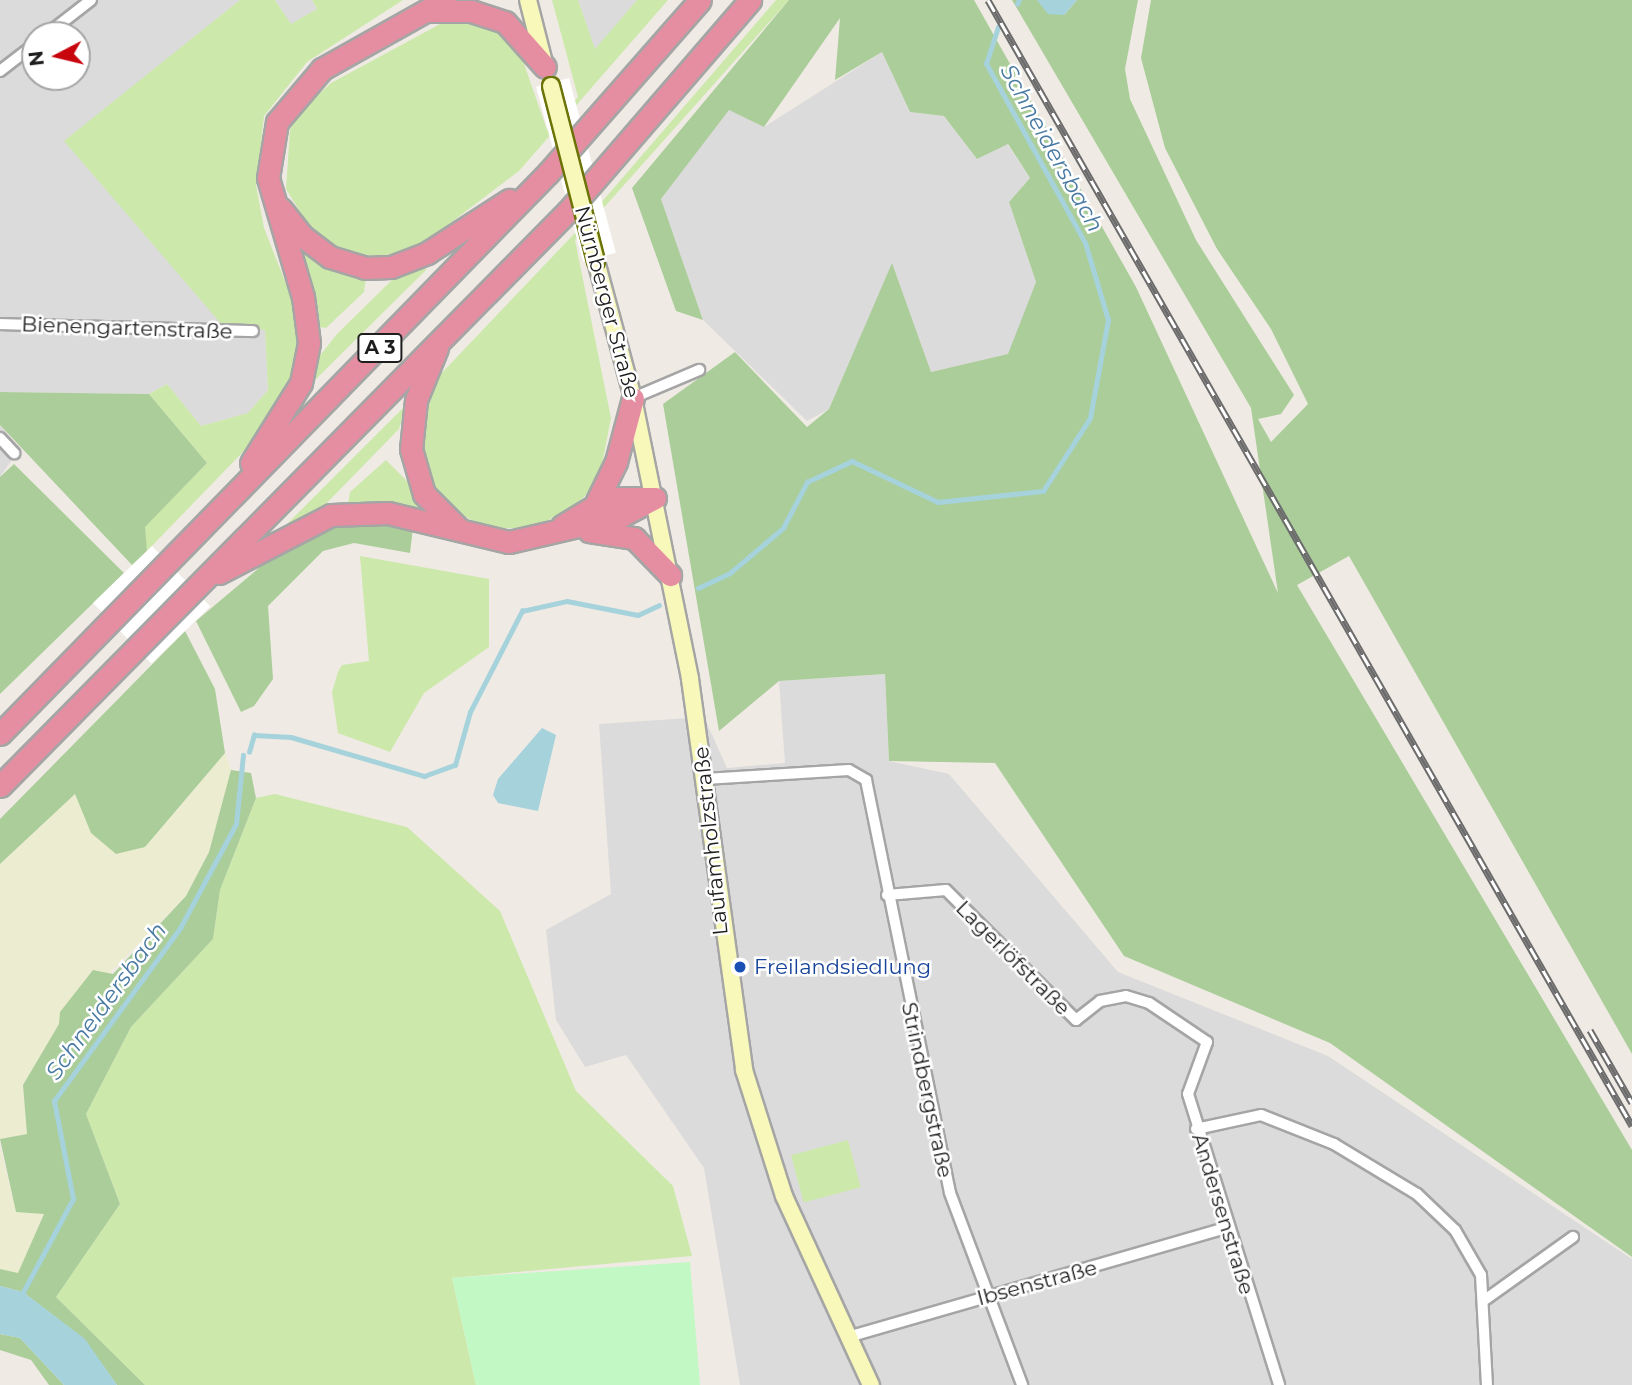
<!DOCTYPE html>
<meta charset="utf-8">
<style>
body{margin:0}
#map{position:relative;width:1632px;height:1385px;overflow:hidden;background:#efebe4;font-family:Montserrat,sans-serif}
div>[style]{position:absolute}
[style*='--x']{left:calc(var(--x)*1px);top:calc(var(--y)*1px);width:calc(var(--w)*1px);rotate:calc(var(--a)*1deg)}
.residential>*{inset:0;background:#dcdbdb}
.farmland>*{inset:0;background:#ecedd0}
.grass>*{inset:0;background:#cce8ab;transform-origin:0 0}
.forest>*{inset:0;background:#abcd9a}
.park>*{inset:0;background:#c2f8c4}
.water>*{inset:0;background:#a6d2dc}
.pier>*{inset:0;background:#fff;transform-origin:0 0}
.stream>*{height:4.5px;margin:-2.25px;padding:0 2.25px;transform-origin:2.25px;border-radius:2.25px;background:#a6d2dc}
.roads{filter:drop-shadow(2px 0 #a5a5a5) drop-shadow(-2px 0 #a5a5a5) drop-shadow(0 2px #a5a5a5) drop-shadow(0 -2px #a5a5a5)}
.minor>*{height:10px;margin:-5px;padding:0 5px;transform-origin:5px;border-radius:5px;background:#fff}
.secondary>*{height:16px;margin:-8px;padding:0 8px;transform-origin:8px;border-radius:8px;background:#f7f8b9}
.motorway>*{height:21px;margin:-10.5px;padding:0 10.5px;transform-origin:10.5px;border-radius:10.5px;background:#e58ea1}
.rail>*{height:7px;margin-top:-3.5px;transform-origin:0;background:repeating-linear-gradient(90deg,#fff 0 13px,#6c6c6c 0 26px);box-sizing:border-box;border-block:2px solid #6c6c6c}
.bridges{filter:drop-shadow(2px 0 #6c7307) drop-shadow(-2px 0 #6c7307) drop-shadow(0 2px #6c7307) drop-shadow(0 -2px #6c7307)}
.secondary-bridge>*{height:16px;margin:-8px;padding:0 8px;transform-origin:8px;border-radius:8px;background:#f7f8b9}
.dots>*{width:19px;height:19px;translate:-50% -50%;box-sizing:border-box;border:4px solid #fff;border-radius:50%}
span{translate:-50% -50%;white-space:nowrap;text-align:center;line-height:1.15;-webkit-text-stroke:5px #fff;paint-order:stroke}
.shield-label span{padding:2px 5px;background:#fff;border:2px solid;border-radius:5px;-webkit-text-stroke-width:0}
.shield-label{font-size:19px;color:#1e1e1e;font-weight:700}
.street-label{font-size:21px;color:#1e1e1e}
.transit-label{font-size:21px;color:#164399}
.left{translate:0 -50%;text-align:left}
.water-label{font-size:23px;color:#497aa4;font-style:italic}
.north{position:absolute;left:21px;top:21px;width:70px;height:70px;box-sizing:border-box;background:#fff;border:2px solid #a5a5a5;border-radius:50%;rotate:263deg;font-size:19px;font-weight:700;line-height:28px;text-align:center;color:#1e1e1e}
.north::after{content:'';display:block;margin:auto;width:24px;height:32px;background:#c8040c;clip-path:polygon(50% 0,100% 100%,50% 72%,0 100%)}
</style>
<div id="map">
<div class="residential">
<i style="clip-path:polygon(evenodd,0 0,240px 0,122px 96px,265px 329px,268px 390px,248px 413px,201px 426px,167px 384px,149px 394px,0 392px,0 0,35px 35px,77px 35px,77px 77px,35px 77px,35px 35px)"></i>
<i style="clip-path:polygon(275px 0,312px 0,317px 9px,291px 25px)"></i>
<i style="clip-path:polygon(578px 0,637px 0,595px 50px)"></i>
<i style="clip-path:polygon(882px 52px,910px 112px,944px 116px,977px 159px,1007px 144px,1030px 178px,1009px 202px,1036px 282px,1009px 354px,931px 372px,892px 264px,829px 409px,807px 421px,703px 320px,661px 199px,729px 109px,764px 127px)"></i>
<i style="clip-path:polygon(0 425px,20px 448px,0 477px)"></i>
<i style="clip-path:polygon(885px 674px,889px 761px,949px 774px,1118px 972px,1328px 1056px,1632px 1259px,1632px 1385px,740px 1385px,704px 1168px,626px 1055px,585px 1067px,556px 1020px,546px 930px,611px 894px,599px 724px,704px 717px,727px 768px,785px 763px,779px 681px)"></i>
</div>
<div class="farmland">
<i style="clip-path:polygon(225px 753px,231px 770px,209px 852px,186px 896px,59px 1024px,23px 1085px,27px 1134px,0 1139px,0 864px,75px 794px,91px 833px,145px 847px)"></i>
<i style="clip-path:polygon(0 1147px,16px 1212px,44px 1213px,18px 1274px,0 1269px)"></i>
</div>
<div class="grass">
<i style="clip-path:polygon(240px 0,275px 0,291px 24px,317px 9px,312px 0,403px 0,307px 62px,264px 116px,256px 185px,264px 228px,301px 322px,296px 379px,269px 425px,147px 551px,144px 527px,207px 463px,149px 394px,167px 384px,201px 426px,248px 413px,268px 390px,265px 330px,223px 326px,64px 141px)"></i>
<i style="clip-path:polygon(552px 0,578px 0,595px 49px,637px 0,668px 0,519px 171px,416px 249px,368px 259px,335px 249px,309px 226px,286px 189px,290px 129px,304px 108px,331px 83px,442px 23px,464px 19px,498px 29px,520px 52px,547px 130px,578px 97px)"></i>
<i style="clip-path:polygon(776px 0,789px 0,575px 240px,611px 418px,599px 480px,573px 509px,528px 529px,486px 527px,449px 509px,434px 494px,419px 456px,427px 393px,437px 378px,574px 234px)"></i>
<i style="clip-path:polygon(298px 248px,337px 273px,366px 278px,364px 292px,326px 328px,319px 327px)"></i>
<i style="clip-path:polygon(425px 267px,426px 270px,313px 382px,318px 358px,337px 334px,395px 277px)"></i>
<i style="clip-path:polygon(406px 405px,399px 429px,319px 511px,284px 527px)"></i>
<i style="clip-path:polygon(386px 460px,407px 481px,430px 514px,348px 504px,350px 492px)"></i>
<i style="clip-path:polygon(360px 556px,489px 579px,489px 647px,424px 693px,390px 752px,338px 733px,332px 692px,338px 672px,342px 665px,369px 661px)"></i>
<i style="clip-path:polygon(275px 794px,407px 827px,500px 911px,576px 1091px,673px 1186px,692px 1256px,452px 1278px,476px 1385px,145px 1385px,56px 1297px,120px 1204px,86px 1114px,131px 1027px,213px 939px,220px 890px,256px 798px)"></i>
<i style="left:848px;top:1140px;width:49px;height:59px;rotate:75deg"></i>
</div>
<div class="forest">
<i style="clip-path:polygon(789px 0,974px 0,1136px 287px,1278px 593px,1251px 408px,1012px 0,1037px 0,1064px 15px,1077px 0,1138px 0,1125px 69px,1130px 99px,1196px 240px,1294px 395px,1281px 414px,1258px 419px,1271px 442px,1308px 404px,1271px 329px,1217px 249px,1165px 148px,1141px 58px,1151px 0,1632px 0,1632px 1054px,1349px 556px,1297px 585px,1632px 1150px,1632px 1257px,1330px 1043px,1124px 956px,995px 763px,889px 761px,885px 674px,779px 681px,719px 731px,663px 404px,735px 352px,807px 427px,829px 409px,892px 263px,931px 372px,1008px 354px,1036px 282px,1009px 202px,1030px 178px,1008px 144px,977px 159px,944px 116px,910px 112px,882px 52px,835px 80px,840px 18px,764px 127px,729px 110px,661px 199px,703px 320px,676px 311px,632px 188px)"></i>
<i style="clip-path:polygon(0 392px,149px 394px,207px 463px,145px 527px,147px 551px,132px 565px,0 425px)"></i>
<i style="clip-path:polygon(14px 464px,124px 573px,0 694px,0 477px)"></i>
<i style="clip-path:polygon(353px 517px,413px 528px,410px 553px,354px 543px,323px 551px,268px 606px,273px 679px,254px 706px,241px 712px,196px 621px,285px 546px)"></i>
<i style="clip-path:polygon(185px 631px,215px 689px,225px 753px,145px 847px,116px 854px,91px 833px,75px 794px,0 864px,0 819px)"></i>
<i style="clip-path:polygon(231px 770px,251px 773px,256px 798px,220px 890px,213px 939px,131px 1027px,86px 1114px,120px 1204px,56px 1297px,145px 1385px,117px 1385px,84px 1339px,23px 1292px,0 1286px,0 1269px,18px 1273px,44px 1214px,16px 1212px,0 1139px,27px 1134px,23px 1085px,59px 1024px,60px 1012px,93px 970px,113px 974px,186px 896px,209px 852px)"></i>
<i style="clip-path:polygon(0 1334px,20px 1338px,64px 1385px,49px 1385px,31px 1360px,0 1350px)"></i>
</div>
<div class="park">
<i style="clip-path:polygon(690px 1262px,700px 1385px,476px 1385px,452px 1278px)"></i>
</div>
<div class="water">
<i style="clip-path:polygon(1037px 0,1077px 0,1064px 15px,1048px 14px)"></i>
<i style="clip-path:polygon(542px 728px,556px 735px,538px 811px,498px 803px,493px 795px,498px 779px)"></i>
<i style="clip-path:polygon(0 1286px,23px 1292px,85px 1339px,117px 1385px,64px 1385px,20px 1338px,0 1334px)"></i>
</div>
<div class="pier">
<i style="left:569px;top:78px;width:181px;height:34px;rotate:75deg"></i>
<i style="left:152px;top:546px;width:84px;height:82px;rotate:46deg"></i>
</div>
<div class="stream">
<i style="--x:1017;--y:4;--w:4;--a:-63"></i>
<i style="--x:698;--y:588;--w:35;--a:-25"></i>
<i style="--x:730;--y:573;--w:70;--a:-40.3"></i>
<i style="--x:783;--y:528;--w:52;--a:-62.4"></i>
<i style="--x:807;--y:482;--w:50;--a:-25"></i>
<i style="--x:852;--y:461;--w:95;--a:25.5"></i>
<i style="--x:938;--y:502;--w:106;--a:-6"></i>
<i style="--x:1043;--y:491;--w:87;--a:-57.2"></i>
<i style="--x:1090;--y:418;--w:100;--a:-79.6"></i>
<i style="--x:1108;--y:320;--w:80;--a:-106.6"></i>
<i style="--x:1085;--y:243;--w:205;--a:-118.9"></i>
<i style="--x:986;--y:64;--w:39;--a:-72"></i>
<i style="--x:249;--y:752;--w:18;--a:-74"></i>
<i style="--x:254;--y:735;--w:37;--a:3"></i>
<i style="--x:291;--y:737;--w:139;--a:16.3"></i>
<i style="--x:424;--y:776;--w:33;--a:-20"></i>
<i style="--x:455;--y:765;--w:55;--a:-74.2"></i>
<i style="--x:470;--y:712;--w:114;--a:-62.8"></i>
<i style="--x:522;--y:611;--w:46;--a:-12.5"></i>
<i style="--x:567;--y:601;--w:72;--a:11.2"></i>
<i style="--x:638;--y:615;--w:23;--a:-25"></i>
<i style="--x:22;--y:1294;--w:108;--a:-61.8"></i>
<i style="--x:73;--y:1199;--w:100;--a:-101"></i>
<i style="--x:54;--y:1101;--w:214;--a:-53.9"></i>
<i style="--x:180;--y:928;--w:118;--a:-61.7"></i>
<i style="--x:236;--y:824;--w:69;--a:-84.2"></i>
</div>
<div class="roads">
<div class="minor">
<i style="--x:46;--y:35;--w:57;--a:-37.9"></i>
<i style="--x:0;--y:71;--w:44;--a:-37.6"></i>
<i style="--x:0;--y:324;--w:253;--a:1.6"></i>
<i style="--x:633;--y:398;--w:72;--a:-23"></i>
<i style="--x:0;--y:438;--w:21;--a:47"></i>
<i style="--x:705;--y:779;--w:144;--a:-3.6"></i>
<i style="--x:849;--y:770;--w:20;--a:30"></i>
<i style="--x:866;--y:780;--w:421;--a:78.5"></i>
<i style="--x:950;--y:1193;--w:205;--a:69.4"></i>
<i style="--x:887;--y:895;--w:59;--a:-4.8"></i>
<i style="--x:946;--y:890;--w:184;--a:45"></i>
<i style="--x:1076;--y:1020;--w:31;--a:-38"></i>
<i style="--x:1100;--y:1001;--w:26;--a:-11"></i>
<i style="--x:1126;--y:996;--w:24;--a:17"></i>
<i style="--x:1149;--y:1003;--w:70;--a:33.9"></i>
<i style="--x:1207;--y:1042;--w:55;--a:110.1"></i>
<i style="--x:1188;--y:1094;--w:305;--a:72.6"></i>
<i style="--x:1196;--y:1129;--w:66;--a:-12.2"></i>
<i style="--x:1261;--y:1115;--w:79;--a:21.7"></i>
<i style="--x:1334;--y:1144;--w:97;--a:31.1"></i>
<i style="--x:1417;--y:1194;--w:52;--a:43.5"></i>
<i style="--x:1455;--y:1230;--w:52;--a:60"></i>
<i style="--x:1481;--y:1275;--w:110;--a:86.9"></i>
<i style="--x:1486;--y:1299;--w:107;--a:-35.5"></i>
<i style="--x:848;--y:1337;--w:393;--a:-16.1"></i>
</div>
<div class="secondary">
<i style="--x:528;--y:0;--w:65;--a:75.7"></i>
<i style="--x:596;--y:261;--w:142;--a:74.9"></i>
<i style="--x:633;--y:398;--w:287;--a:78.5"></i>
<i style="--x:690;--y:679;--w:395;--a:82.1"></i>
<i style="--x:744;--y:1070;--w:132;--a:72.4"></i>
<i style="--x:784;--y:1196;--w:208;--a:65.3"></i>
</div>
<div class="motorway">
<i style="--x:427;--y:11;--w:44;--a:0"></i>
<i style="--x:471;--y:11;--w:36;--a:18"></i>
<i style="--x:505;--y:22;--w:60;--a:48.4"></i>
<i style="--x:281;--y:209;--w:34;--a:52"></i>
<i style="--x:302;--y:236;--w:35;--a:37"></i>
<i style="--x:330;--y:257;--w:37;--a:17"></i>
<i style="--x:365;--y:268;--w:26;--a:-2"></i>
<i style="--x:391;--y:267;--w:39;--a:-21"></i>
<i style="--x:427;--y:253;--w:98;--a:-32.9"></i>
<i style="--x:437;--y:348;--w:56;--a:112"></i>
<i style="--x:416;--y:400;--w:49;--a:95.8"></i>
<i style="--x:411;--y:449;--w:47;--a:73.9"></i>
<i style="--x:424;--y:494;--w:49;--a:45"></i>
<i style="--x:251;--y:463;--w:94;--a:-58"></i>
<i style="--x:301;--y:383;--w:41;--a:-78.7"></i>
<i style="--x:309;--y:343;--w:46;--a:-97.4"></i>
<i style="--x:303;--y:297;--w:124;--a:-106.4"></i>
<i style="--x:268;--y:178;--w:57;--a:-80.9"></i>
<i style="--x:277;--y:122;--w:70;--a:-49.7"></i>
<i style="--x:322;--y:69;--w:141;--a:-29.3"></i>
<i style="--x:596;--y:503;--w:46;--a:-64"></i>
<i style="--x:616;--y:462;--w:66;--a:-75.1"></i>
<i style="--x:562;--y:526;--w:54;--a:-31.3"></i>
<i style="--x:608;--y:498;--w:47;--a:0"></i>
<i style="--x:589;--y:531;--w:46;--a:8.8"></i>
<i style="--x:634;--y:538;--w:52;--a:45.8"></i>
<i style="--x:219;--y:573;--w:126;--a:-27.4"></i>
<i style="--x:331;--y:515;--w:57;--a:-2"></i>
<i style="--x:388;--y:513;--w:124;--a:13.5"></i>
<i style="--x:509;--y:542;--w:115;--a:-13.1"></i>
<i style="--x:621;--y:516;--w:38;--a:-28"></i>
<i style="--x:0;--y:734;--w:784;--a:-45.67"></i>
<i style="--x:548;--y:173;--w:230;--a:-48.7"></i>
<i style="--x:0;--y:786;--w:808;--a:-45.35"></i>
<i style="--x:568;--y:211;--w:279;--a:-49.2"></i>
</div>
</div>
<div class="rail">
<i style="--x:988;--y:0;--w:1297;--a:60.23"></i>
<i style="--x:1590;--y:1030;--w:84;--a:60.1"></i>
</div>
<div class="bridges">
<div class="secondary-bridge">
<i style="--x:551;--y:86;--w:181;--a:75.6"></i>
</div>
</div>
<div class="dots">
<i style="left:740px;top:967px;background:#1a4fb4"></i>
</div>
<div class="shield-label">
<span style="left:380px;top:348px">A 3</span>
</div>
<div class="street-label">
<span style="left:607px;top:302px;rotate:75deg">Nürnberger Straße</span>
<span style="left:127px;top:328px;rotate:2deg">Bienengartenstraße</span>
<span style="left:711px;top:841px;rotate:-96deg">Laufamholzstraße</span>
<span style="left:1013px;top:958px;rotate:45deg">Lagerlöfstraße</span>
<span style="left:927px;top:1090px;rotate:78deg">Strindbergstraße</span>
<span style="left:1223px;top:1214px;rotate:73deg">Andersenstraße</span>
<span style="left:1037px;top:1283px;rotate:-15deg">Ibsenstraße</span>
</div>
<div class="transit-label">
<span class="left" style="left:754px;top:967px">Freilandsiedlung</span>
</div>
<div class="water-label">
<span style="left:1052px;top:148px;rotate:61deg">Schneidersbach</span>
<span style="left:106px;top:1001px;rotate:-54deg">Schneidersbach</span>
</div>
<div class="north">N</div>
</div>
